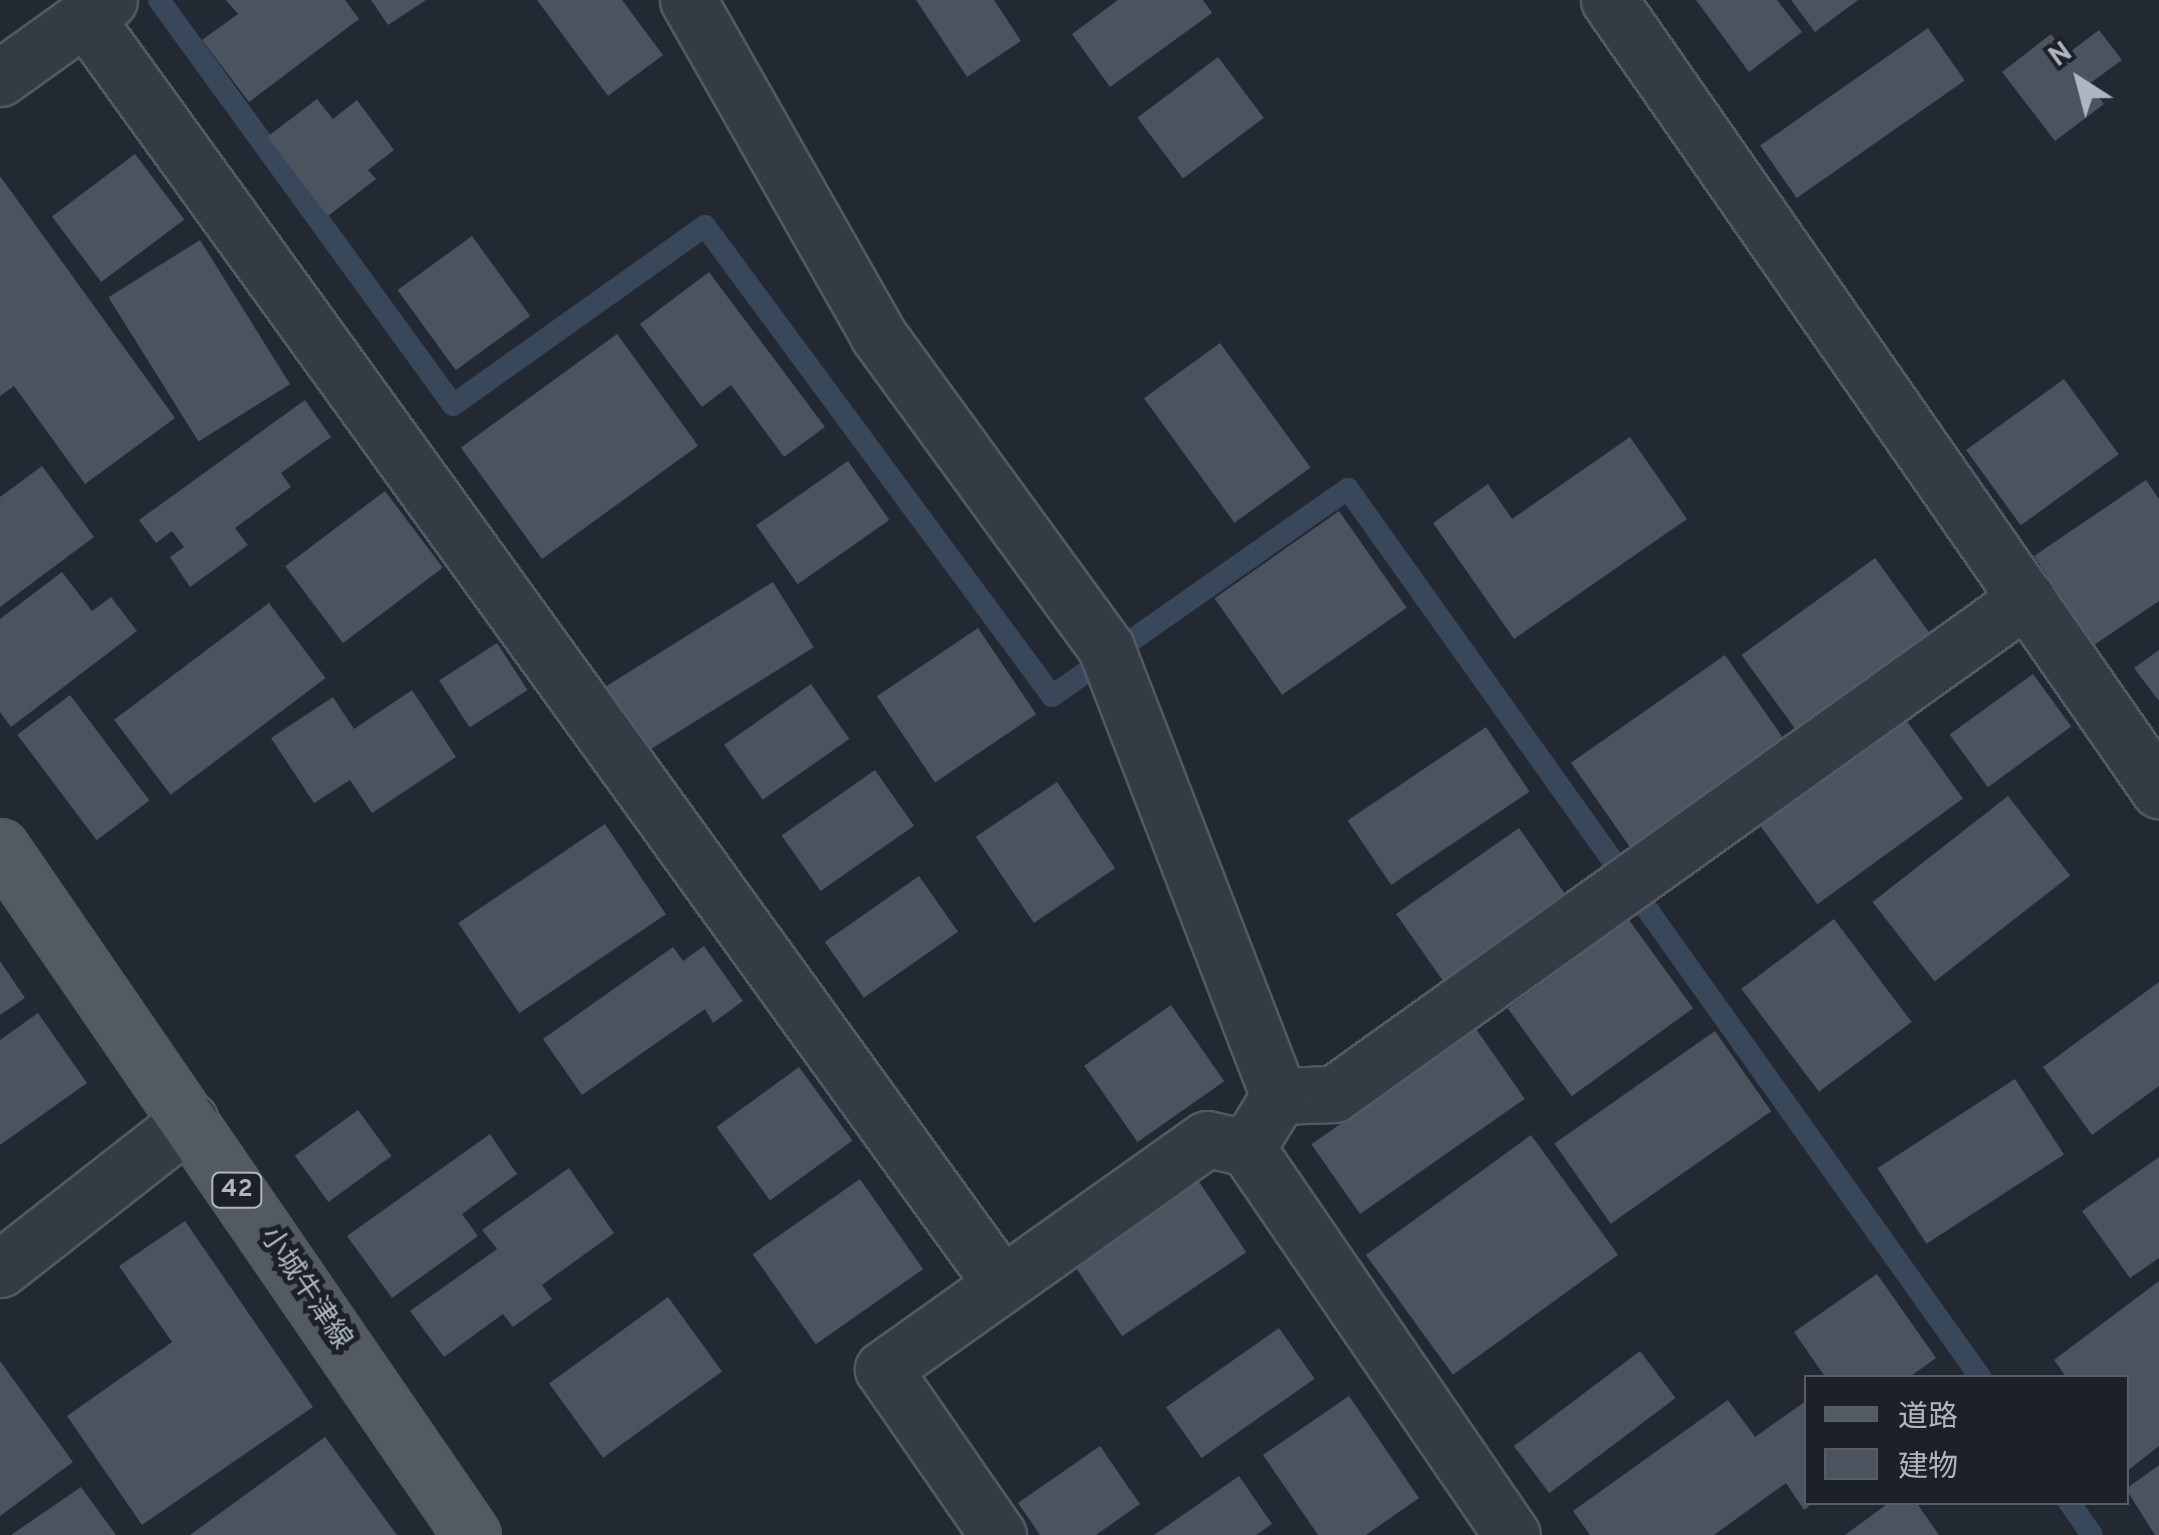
<!DOCTYPE html>
<meta charset="utf-8">
<style>
body{margin:0}
#map{position:relative;width:2159px;height:1535px;overflow:hidden;background:#222933;font-family:Overpass,"Noto Sans JP",sans-serif}
div>[style]{position:absolute}
[style*='--x']{left:calc(var(--x)*1px);top:calc(var(--y)*1px);width:calc(var(--w)*1px);rotate:calc(var(--a)*1deg)}
.stream>*{height:22px;margin:-11px;padding:0 11px;transform-origin:11px;border-radius:11px;background:#39475b}
.building>*{inset:0;background:#4b535f;transform-origin:0 0}
.roads{filter:drop-shadow(2px 0 #535962) drop-shadow(-2px 0 #535962) drop-shadow(0 2px #535962) drop-shadow(0 -2px #535962)}
.minor>*{height:55px;margin:-27.5px;padding:0 27.5px;transform-origin:27.5px;border-radius:27.5px;background:#353b44}
.major>*{height:55px;margin:-27.5px;padding:0 27.5px;transform-origin:27.5px;border-radius:27.5px;background:#535a64}
span{translate:-50% -50%;white-space:nowrap;text-align:center;line-height:1.15;-webkit-text-stroke:10px #1b2029;paint-order:stroke}
.shield-label span{padding:2px 8px;background:#1b2029;border:2px solid;border-radius:8px;-webkit-text-stroke-width:0}
.shield-label{font-size:25px;color:#b0b6c1;font-weight:700}
.street-label{font-size:28px;color:#b0b6c1}
.legend{position:absolute;left:1804px;top:1375px;width:325px;height:130px;box-sizing:border-box;background:#1b2029;border:2px solid #575c66;margin:0;padding:12px 18px;list-style:none;font-size:30px;color:#b0b6c1}
.legend li{display:flex;align-items:center;gap:20px;height:50px}
.legend b{width:50px;border:2px solid #575c66}
.north{position:absolute;left:2029px;top:30px;width:100px;height:100px;-webkit-text-stroke:8px #1b2029;paint-order:stroke;rotate:324deg;font-size:28px;font-weight:700;line-height:40px;text-align:center;color:#b0b6c1}
.north::after{content:'';display:block;margin:auto;width:35px;height:45px;background:#b0b6c1;clip-path:polygon(50% 0,100% 100%,50% 72%,0 100%)}
</style>
<div id="map">
<div class="stream">
<i style="--x:159;--y:0;--w:500;--a:54.02"></i>
<i style="--x:453;--y:405;--w:309;--a:-35.4"></i>
<i style="--x:705;--y:226;--w:584;--a:53.56"></i>
<i style="--x:1052;--y:696;--w:361;--a:-35"></i>
<i style="--x:1348;--y:489;--w:1091;--a:54.55"></i>
<i style="--x:2069;--y:1502;--w:40;--a:55.1"></i>
</div>
<div class="building">
<i style="clip-path:polygon(226px 0,345px 0,359px 19px,249px 102px,202px 40px,238px 14px)"></i>
<i style="clip-path:polygon(371px 0,426px 0,388px 25px)"></i>
<i style="clip-path:polygon(537px 0,622px 0,663px 55px,608px 96px)"></i>
<i style="clip-path:polygon(916px 0,994px 0,1021px 41px,967px 77px)"></i>
<i style="clip-path:polygon(1118px 0,1203px 0,1212px 13px,1110px 87px,1072px 34px)"></i>
<i style="clip-path:polygon(1696px 0,1777px 0,1802px 32px,1749px 72px)"></i>
<i style="clip-path:polygon(1791px 0,1858px 0,1815px 32px)"></i>
<i style="left:1928px;top:28px;width:64px;height:205px;rotate:55deg"></i>
<i style="clip-path:polygon(2099px 30px,2122px 60px,2089px 84px,2104px 104px,2055px 141px,2002px 72px,2051px 34px,2066px 55px)"></i>
<i style="left:1218px;top:57px;width:76px;height:101px;rotate:53deg"></i>
<i style="clip-path:polygon(317px 99px,333px 119px,357px 100px,394px 150px,368px 170px,376px 179px,328px 216px,267px 137px)"></i>
<i style="left:135px;top:154px;width:82px;height:104px;rotate:53deg"></i>
<i style="clip-path:polygon(0 176px,175px 418px,85px 484px,14px 386px,0 396px)"></i>
<i style="left:472px;top:236px;width:99px;height:92px;rotate:54deg"></i>
<i style="left:200px;top:240px;width:170px;height:108px;rotate:58deg"></i>
<i style="clip-path:polygon(709px 272px,825px 427px,784px 457px,731px 385px,702px 407px,640px 324px)"></i>
<i style="left:617px;top:334px;width:138px;height:193px;rotate:54deg"></i>
<i style="left:1220px;top:343px;width:154px;height:94px;rotate:54deg"></i>
<i style="left:2064px;top:379px;width:93px;height:121px;rotate:54deg"></i>
<i style="clip-path:polygon(305px 400px,331px 437px,281px 473px,291px 487px,235px 528px,248px 545px,190px 587px,170px 557px,184px 547px,172px 531px,156px 543px,139px 520px)"></i>
<i style="clip-path:polygon(1630px 437px,1687px 519px,1514px 639px,1433px 523px,1488px 484px,1512px 519px)"></i>
<i style="left:848px;top:461px;width:72px;height:112px;rotate:55deg"></i>
<i style="clip-path:polygon(42px 466px,94px 537px,0 607px,0 497px)"></i>
<i style="clip-path:polygon(2146px 480px,2159px 499px,2159px 601px,2094px 645px,2034px 556px)"></i>
<i style="left:385px;top:491px;width:96px;height:125px;rotate:53deg"></i>
<i style="left:1339px;top:511px;width:118px;height:152px;rotate:55deg"></i>
<i style="left:1875px;top:558px;width:110px;height:165px;rotate:54deg"></i>
<i style="clip-path:polygon(62px 572px,92px 611px,111px 597px,137px 631px,11px 727px,0 712px,0 619px)"></i>
<i style="left:773px;top:582px;width:77px;height:200px;rotate:58deg"></i>
<i style="left:269px;top:603px;width:94px;height:194px;rotate:53deg"></i>
<i style="left:978px;top:628px;width:104px;height:122px;rotate:56deg"></i>
<i style="left:497px;top:643px;width:56px;height:69px;rotate:57deg"></i>
<i style="clip-path:polygon(2159px 650px,2159px 701px,2134px 668px)"></i>
<i style="left:1725px;top:655px;width:114px;height:188px;rotate:55deg"></i>
<i style="left:2033px;top:674px;width:65px;height:103px;rotate:54deg"></i>
<i style="left:811px;top:684px;width:67px;height:106px;rotate:55deg"></i>
<i style="clip-path:polygon(412px 690px,456px 757px,372px 813px,350px 780px,314px 803px,271px 738px,333px 697px,354px 729px)"></i>
<i style="left:70px;top:695px;width:132px;height:66px;rotate:53deg"></i>
<i style="left:1906px;top:720px;width:97px;height:180px;rotate:54deg"></i>
<i style="left:1486px;top:727px;width:78px;height:167px;rotate:56deg"></i>
<i style="left:875px;top:770px;width:68px;height:114px;rotate:55deg"></i>
<i style="left:1057px;top:782px;width:104px;height:98px;rotate:56deg"></i>
<i style="left:2008px;top:796px;width:101px;height:172px;rotate:52deg"></i>
<i style="left:605px;top:824px;width:109px;height:177px;rotate:56deg"></i>
<i style="left:1519px;top:828px;width:88px;height:150px;rotate:55deg"></i>
<i style="left:919px;top:876px;width:68px;height:115px;rotate:55deg"></i>
<i style="left:1834px;top:919px;width:129px;height:116px;rotate:53deg"></i>
<i style="left:1629px;top:920px;width:109px;height:150px;rotate:54deg"></i>
<i style="clip-path:polygon(704px 946px,743px 1001px,713px 1023px,705px 1009px,582px 1095px,543px 1039px,673px 947px,683px 961px)"></i>
<i style="clip-path:polygon(0 961px,25px 998px,0 1015px)"></i>
<i style="clip-path:polygon(2159px 982px,2159px 1086px,2092px 1135px,2043px 1067px)"></i>
<i style="left:1171px;top:1005px;width:93px;height:106px;rotate:55deg"></i>
<i style="clip-path:polygon(38px 1013px,87px 1083px,0 1145px,0 1040px)"></i>
<i style="left:1476px;top:1029px;width:85px;height:201px;rotate:55deg"></i>
<i style="left:1715px;top:1031px;width:98px;height:196px;rotate:55deg"></i>
<i style="left:799px;top:1067px;width:91px;height:102px;rotate:54deg"></i>
<i style="left:2015px;top:1079px;width:90px;height:164px;rotate:57deg"></i>
<i style="left:358px;top:1110px;width:57px;height:78px;rotate:54deg"></i>
<i style="clip-path:polygon(490px 1134px,517px 1174px,462px 1214px,478px 1236px,392px 1298px,347px 1236px)"></i>
<i style="left:1531px;top:1135px;width:148px;height:204px;rotate:54deg"></i>
<i style="clip-path:polygon(2159px 1157px,2159px 1258px,2130px 1278px,2082px 1211px)"></i>
<i style="clip-path:polygon(569px 1168px,614px 1233px,542px 1285px,552px 1299px,513px 1327px,503px 1314px,444px 1357px,410px 1311px,497px 1249px,482px 1230px)"></i>
<i style="left:1195px;top:1176px;width:92px;height:150px;rotate:56deg"></i>
<i style="left:860px;top:1179px;width:110px;height:131px;rotate:55deg"></i>
<i style="clip-path:polygon(185px 1221px,313px 1407px,142px 1525px,67px 1416px,172px 1342px,119px 1266px)"></i>
<i style="clip-path:polygon(1877px 1274px,1936px 1358px,1908px 1378px,1826px 1378px,1794px 1332px)"></i>
<i style="clip-path:polygon(2159px 1281px,2159px 1446px,2126px 1472px,2126px 1378px,2067px 1378px,2054px 1360px)"></i>
<i style="left:668px;top:1297px;width:92px;height:147px;rotate:54deg"></i>
<i style="left:1279px;top:1328px;width:62px;height:138px;rotate:55deg"></i>
<i style="left:1640px;top:1351px;width:59px;height:158px;rotate:53deg"></i>
<i style="clip-path:polygon(0 1361px,73px 1462px,0 1516px)"></i>
<i style="clip-path:polygon(1349px 1396px,1419px 1498px,1366px 1535px,1318px 1535px,1263px 1455px)"></i>
<i style="clip-path:polygon(1728px 1400px,1755px 1437px,1806px 1401px,1806px 1502px,1814px 1502px,1804px 1510px,1786px 1483px,1714px 1535px,1590px 1535px,1573px 1511px)"></i>
<i style="clip-path:polygon(325px 1437px,397px 1535px,190px 1535px)"></i>
<i style="clip-path:polygon(1100px 1446px,1140px 1504px,1096px 1535px,1040px 1535px,1018px 1503px)"></i>
<i style="clip-path:polygon(2159px 1465px,2159px 1535px,2155px 1535px,2126px 1489px)"></i>
<i style="clip-path:polygon(1239px 1476px,1272px 1524px,1256px 1535px,1154px 1535px)"></i>
<i style="clip-path:polygon(81px 1487px,116px 1535px,11px 1535px)"></i>
<i style="clip-path:polygon(1890px 1502px,1916px 1502px,1939px 1535px,1845px 1535px)"></i>
</div>
<div class="roads">
<div class="minor">
<i style="--x:688;--y:0;--w:385;--a:60.4"></i>
<i style="--x:878;--y:335;--w:387;--a:53.9"></i>
<i style="--x:1106;--y:648;--w:480;--a:68.9"></i>
<i style="--x:1279;--y:1096;--w:61;--a:121.6"></i>
<i style="--x:1247;--y:1148;--w:469;--a:55.6"></i>
<i style="--x:1609;--y:0;--w:963;--a:55.15"></i>
<i style="--x:85;--y:17;--w:1561;--a:54.12"></i>
<i style="--x:0;--y:78;--w:134;--a:-35.6"></i>
<i style="--x:1279;--y:1096;--w:55;--a:-2.1"></i>
<i style="--x:1334;--y:1094;--w:852;--a:-35.59"></i>
<i style="--x:0;--y:1269;--w:241;--a:-38.1"></i>
<i style="--x:998;--y:1535;--w:202;--a:-124.7"></i>
<i style="--x:883;--y:1369;--w:397;--a:-35.4"></i>
<i style="--x:1207;--y:1139;--w:41;--a:12.7"></i>
</div>
<div class="major">
<i style="--x:0;--y:847;--w:834;--a:55.55"></i>
</div>
</div>
<div class="shield-label">
<span style="left:237px;top:1190px">42</span>
</div>
<div class="street-label">
<span style="left:305px;top:1289px;rotate:56deg">小城牛津線</span>
</div>
<ul class="legend">
<li><b style="height:12px;background:#535a64"></b>道路</li>
<li><b style="height:28px;background:#4b535f"></b>建物</li>
</ul>
<div class="north">N</div>
</div>
